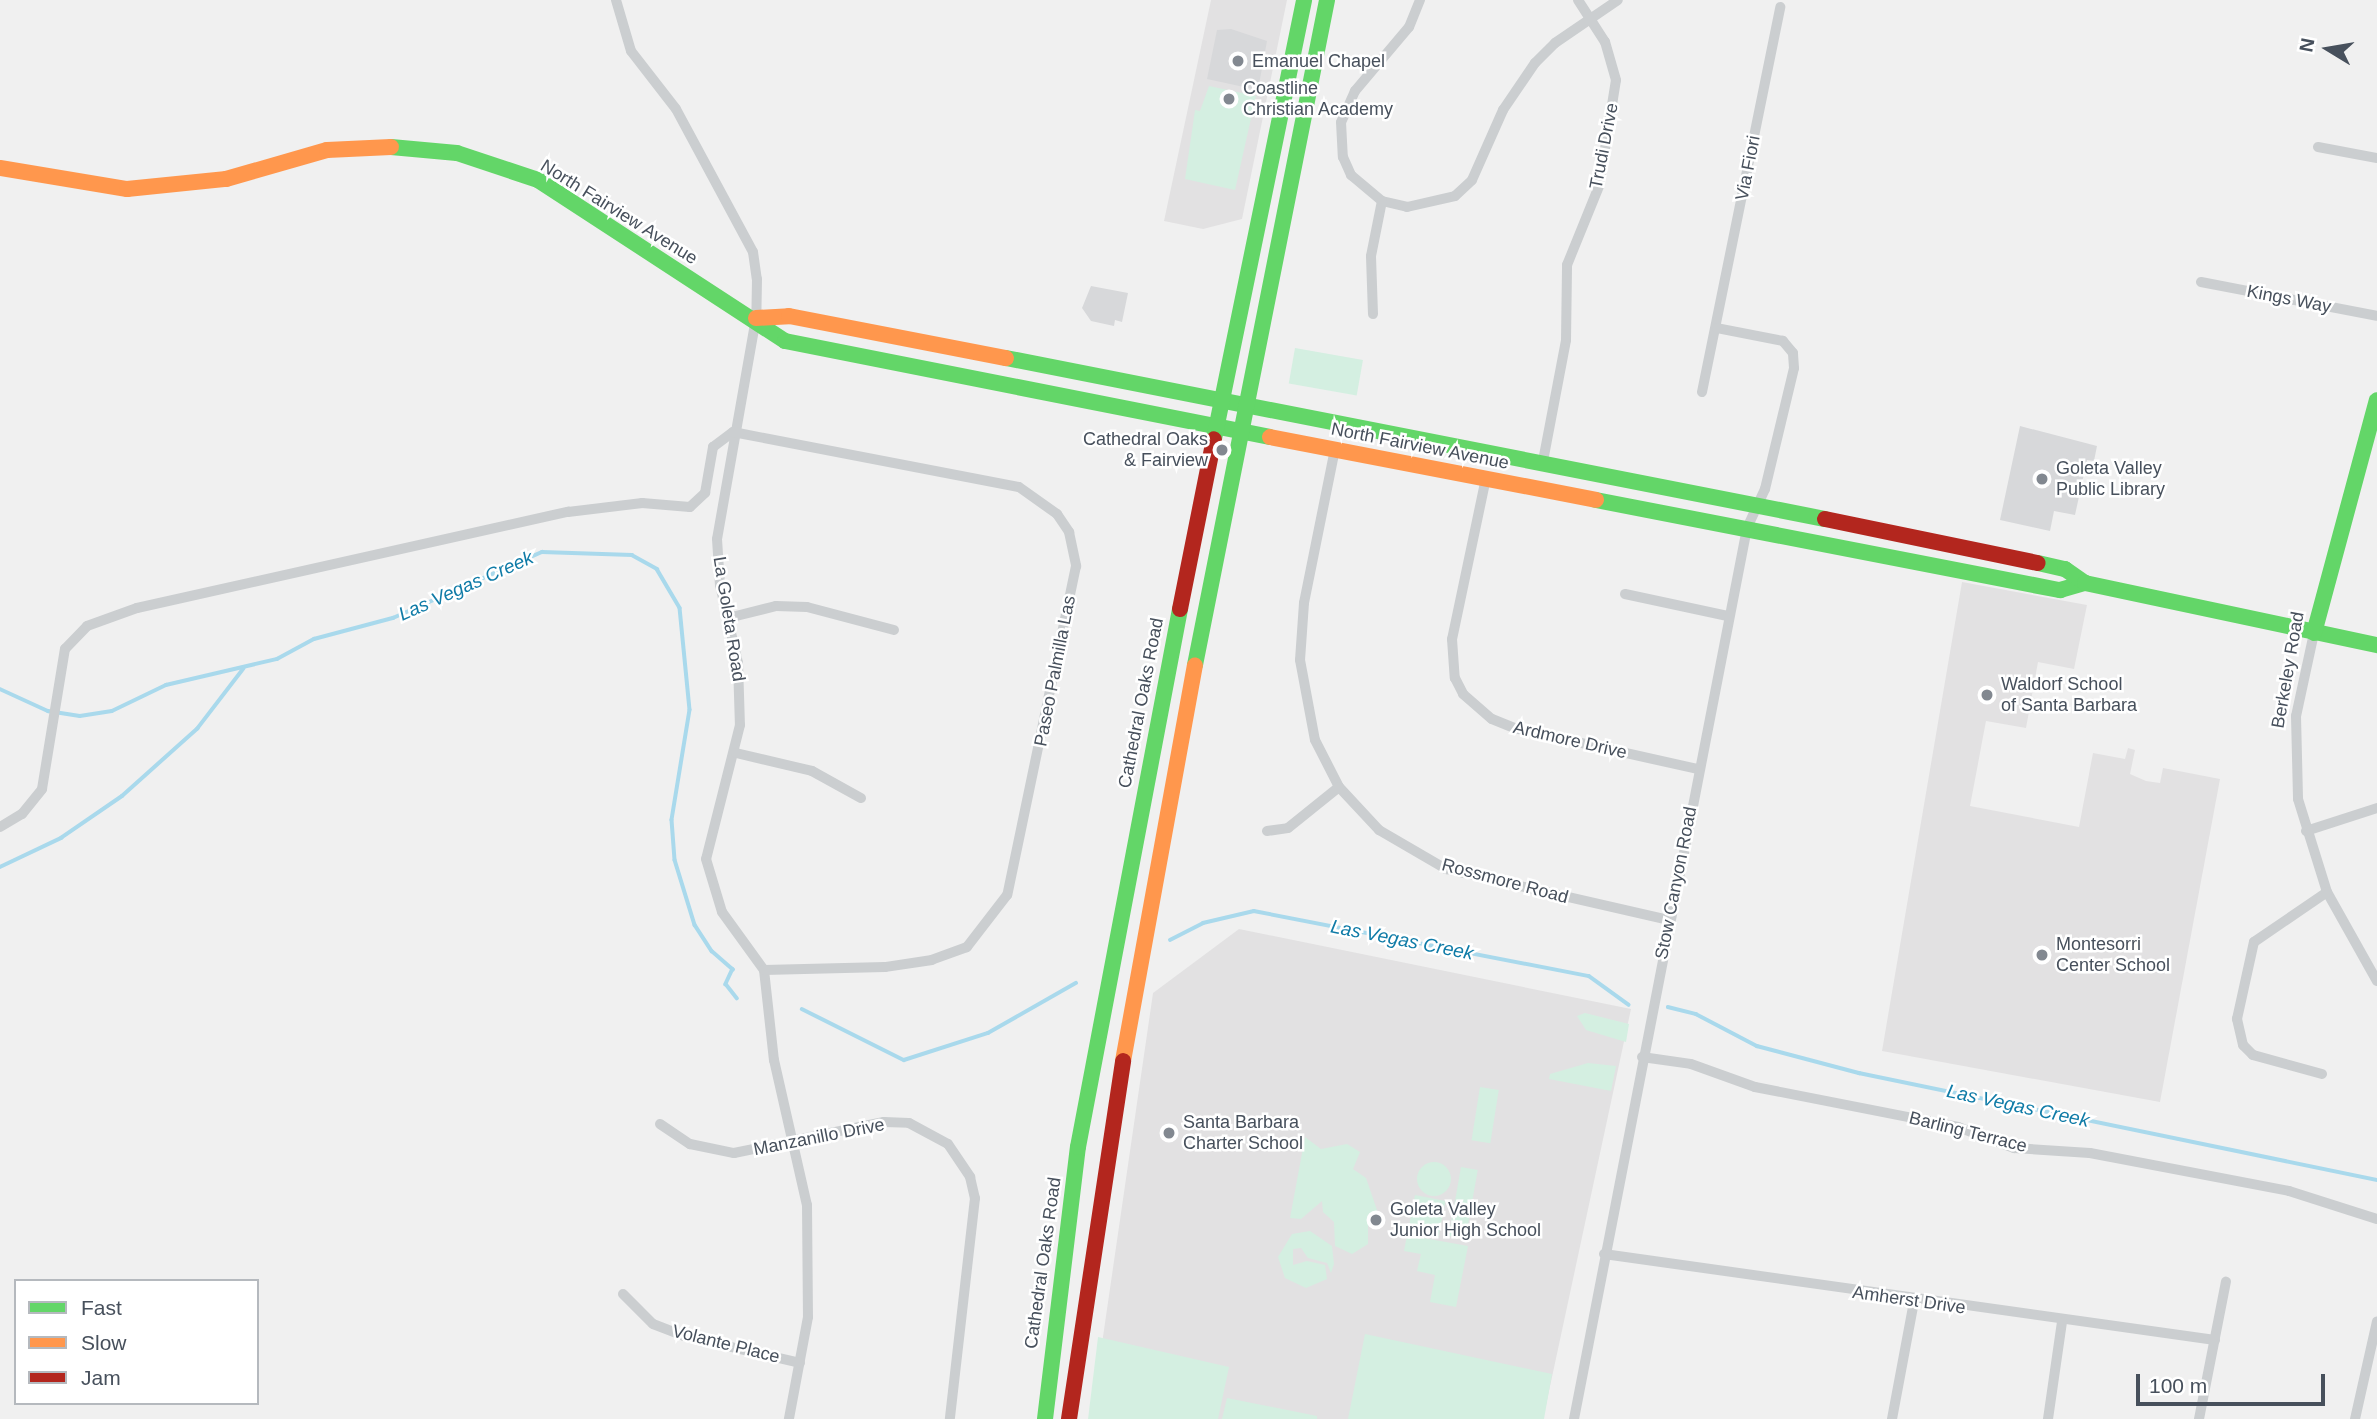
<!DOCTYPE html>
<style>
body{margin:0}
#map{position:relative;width:2377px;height:1419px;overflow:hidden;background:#f0f0f0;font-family:Arial,sans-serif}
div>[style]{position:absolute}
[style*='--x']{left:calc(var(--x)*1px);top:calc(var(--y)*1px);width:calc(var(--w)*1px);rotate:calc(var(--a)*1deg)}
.education>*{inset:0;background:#e2e1e2}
.green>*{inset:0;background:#d4efe1;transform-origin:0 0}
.round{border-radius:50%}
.stream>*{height:3.5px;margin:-1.75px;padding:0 1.75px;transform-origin:1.75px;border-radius:1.75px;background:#a9d9ec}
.building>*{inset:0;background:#d7d8da}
.street>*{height:10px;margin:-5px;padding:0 5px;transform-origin:5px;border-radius:5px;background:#cbced0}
.fast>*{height:16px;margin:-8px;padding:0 8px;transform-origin:8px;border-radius:8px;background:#63d668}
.slow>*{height:16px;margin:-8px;padding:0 8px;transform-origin:8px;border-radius:8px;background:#ff974d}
.jam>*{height:16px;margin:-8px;padding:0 8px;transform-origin:8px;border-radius:8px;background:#b3261e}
.dots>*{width:19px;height:19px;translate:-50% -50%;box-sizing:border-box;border:4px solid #fff;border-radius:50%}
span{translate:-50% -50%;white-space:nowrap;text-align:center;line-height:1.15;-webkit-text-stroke:5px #fff;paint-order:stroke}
.poi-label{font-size:18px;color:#47505c}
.left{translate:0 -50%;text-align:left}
.right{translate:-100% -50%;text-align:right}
.street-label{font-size:18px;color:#47505c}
.water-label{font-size:19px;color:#0f7ba7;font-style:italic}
.legend{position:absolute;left:14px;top:1279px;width:245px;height:126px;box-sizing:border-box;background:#fff;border:2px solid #b5b9be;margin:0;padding:9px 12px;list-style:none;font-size:21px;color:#47505c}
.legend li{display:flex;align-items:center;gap:14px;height:35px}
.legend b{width:35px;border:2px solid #b5b9be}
.north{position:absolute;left:2293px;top:14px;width:70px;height:70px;-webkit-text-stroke:5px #fff;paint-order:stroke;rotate:281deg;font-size:19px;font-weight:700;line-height:28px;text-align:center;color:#47505c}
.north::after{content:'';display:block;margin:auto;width:24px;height:32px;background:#47505c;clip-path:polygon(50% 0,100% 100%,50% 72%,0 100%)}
.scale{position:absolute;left:2136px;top:1374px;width:189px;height:32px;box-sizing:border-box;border:4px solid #47505c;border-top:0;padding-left:9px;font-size:21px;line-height:24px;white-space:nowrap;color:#47505c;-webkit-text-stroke:5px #fff;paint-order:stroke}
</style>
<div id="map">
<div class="education">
<i style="clip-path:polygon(1211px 0,1287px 0,1242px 219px,1203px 229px,1164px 221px)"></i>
<i style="clip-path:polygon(1962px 582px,2087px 605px,2074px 669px,2038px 662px,2026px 728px,1986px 721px,1970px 806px,2079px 827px,2093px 753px,2125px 759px,2128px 748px,2135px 750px,2130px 774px,2146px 781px,2160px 783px,2163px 768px,2220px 779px,2160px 1102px,1882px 1051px)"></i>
<i style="clip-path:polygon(1239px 929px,1631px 1009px,1543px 1419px,1091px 1419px,1153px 993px)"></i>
</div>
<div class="green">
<i style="clip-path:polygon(1209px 86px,1256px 96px,1235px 190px,1185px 179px,1195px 110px,1200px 111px)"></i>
<i style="left:1295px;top:348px;width:69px;height:36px;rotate:10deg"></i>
<i style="clip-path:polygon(1585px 1013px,1629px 1024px,1626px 1042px,1586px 1030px,1577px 1016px)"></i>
<i style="clip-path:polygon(1588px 1063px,1616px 1066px,1611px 1091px,1549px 1079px,1550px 1074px)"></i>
<i style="left:1480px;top:1087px;width:19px;height:54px;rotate:9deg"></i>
<i style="clip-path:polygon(1305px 1137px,1321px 1149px,1347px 1144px,1360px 1152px,1353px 1169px,1366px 1178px,1377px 1210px,1368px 1226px,1368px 1244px,1352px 1254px,1335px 1246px,1334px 1222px,1323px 1212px,1322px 1201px,1301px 1219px,1290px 1218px)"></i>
<i class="round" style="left:1417px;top:1162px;width:34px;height:34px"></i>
<i style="left:1461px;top:1167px;width:17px;height:70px;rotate:10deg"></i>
<i style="left:1415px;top:1195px;width:31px;height:38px;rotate:11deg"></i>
<i style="clip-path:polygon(1310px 1231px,1332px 1246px,1334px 1264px,1331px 1273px,1327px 1263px,1308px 1258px,1301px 1248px,1293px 1249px,1293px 1265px,1307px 1261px,1325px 1265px,1327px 1279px,1306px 1288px,1285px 1278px,1278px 1257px,1292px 1234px)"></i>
<i style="clip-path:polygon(1407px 1235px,1468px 1246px,1456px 1307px,1430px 1302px,1435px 1275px,1417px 1271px,1421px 1254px,1404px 1251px)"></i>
<i style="clip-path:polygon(1365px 1334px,1552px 1374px,1544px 1419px,1348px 1419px)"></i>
<i style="clip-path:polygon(1098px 1337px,1229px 1367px,1218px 1419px,1088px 1419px)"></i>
<i style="clip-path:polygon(1227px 1398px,1317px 1416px,1317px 1419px,1222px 1419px)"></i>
</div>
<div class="stream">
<i style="--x:0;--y:689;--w:53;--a:24.6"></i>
<i style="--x:48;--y:711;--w:32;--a:9"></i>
<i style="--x:80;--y:716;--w:32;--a:-9"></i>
<i style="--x:112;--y:711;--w:60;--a:-25.7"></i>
<i style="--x:166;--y:685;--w:114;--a:-13.2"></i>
<i style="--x:277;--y:659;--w:42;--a:-28.4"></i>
<i style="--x:314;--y:639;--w:82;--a:-14.9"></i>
<i style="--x:393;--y:618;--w:163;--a:-23.9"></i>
<i style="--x:542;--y:552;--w:90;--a:1.9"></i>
<i style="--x:632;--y:555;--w:29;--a:29"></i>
<i style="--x:657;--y:569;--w:45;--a:59.5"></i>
<i style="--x:680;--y:608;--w:102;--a:84.4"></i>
<i style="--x:690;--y:710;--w:111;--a:99.3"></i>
<i style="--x:672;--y:820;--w:40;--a:85.7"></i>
<i style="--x:675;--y:860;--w:68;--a:72.9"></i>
<i style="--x:695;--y:925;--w:31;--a:57"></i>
<i style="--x:712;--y:951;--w:28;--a:41"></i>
<i style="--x:733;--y:969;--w:17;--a:115"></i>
<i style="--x:726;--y:984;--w:18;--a:52"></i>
<i style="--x:0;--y:867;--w:68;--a:-25.4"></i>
<i style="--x:61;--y:838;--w:74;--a:-34.5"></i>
<i style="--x:122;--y:796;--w:101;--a:-41.8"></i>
<i style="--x:197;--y:729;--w:76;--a:-52.5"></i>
<i style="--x:1170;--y:940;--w:37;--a:-27"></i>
<i style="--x:1203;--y:923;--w:52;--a:-13.2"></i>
<i style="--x:1254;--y:911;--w:341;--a:11"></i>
<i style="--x:1589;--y:976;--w:49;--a:35.9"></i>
<i style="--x:1668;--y:1007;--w:29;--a:14"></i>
<i style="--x:1696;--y:1014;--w:69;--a:27.7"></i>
<i style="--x:1757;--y:1046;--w:106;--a:14.8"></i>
<i style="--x:1859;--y:1073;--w:529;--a:11.67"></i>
<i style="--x:802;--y:1009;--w:114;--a:26.6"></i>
<i style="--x:904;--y:1060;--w:88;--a:-17.8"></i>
<i style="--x:988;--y:1033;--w:101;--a:-29.6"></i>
</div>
<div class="building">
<i style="clip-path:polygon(1231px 29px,1267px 41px,1258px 90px,1207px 79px,1217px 30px)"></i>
<i style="clip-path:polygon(1091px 286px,1128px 293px,1122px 322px,1115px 320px,1114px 326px,1091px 321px,1082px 308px)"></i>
<i style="clip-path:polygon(2020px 426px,2097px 446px,2094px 461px,2087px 460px,2075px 515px,2054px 511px,2050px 531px,2000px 520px)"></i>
</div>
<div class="street">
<i style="--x:616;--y:0;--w:53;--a:73.6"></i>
<i style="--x:631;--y:51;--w:73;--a:52.2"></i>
<i style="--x:676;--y:109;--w:162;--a:61.7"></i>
<i style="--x:753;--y:252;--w:27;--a:82"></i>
<i style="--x:757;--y:279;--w:39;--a:91"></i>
<i style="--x:756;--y:318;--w:224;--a:100"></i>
<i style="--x:717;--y:539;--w:46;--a:86.3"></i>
<i style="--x:720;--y:585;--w:80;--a:77"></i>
<i style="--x:738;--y:663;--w:62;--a:88.2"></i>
<i style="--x:740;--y:725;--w:138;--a:104.2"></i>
<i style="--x:706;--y:859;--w:55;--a:73.2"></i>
<i style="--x:722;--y:912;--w:72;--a:54.1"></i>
<i style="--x:764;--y:970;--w:91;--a:83.7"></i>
<i style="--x:774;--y:1060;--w:149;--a:77.2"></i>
<i style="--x:807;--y:1205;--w:112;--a:89.5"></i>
<i style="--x:808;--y:1317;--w:104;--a:100.6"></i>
<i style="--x:1420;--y:0;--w:29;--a:112"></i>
<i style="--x:1409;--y:27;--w:84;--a:130.2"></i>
<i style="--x:1355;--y:91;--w:34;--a:114"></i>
<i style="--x:1341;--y:122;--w:35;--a:87"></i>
<i style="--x:1343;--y:157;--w:20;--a:66"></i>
<i style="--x:1351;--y:175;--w:40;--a:40"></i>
<i style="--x:1382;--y:201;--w:26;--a:13"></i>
<i style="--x:1407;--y:207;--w:49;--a:-12.9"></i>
<i style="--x:1455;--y:196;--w:23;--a:-43"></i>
<i style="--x:1472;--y:180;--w:77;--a:-66.1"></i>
<i style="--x:1503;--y:110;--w:57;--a:-55.8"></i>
<i style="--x:1535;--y:63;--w:28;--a:-45"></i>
<i style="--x:1555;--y:43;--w:76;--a:-34.3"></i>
<i style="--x:2318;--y:147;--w:60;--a:10.6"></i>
<i style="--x:2201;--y:282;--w:179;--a:10.9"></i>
<i style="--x:1373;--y:314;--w:58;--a:-92"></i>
<i style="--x:1371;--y:256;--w:56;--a:-78.7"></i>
<i style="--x:1702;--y:392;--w:393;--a:-78.5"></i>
<i style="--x:1335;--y:449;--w:157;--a:101.4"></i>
<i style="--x:1304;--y:603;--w:57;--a:94"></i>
<i style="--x:1300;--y:660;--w:81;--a:79.4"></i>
<i style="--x:1315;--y:740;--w:53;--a:62.9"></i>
<i style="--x:1339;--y:787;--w:59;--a:47.1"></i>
<i style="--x:1379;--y:830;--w:78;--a:30.2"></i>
<i style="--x:1446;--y:869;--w:228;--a:12.9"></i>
<i style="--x:1543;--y:461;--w:123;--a:-79.2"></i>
<i style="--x:1566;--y:340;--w:75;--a:-89.2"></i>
<i style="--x:1567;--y:265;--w:85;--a:-67.9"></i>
<i style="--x:1599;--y:186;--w:107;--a:-80.9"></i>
<i style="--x:1616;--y:80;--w:40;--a:-106"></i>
<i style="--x:1605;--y:42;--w:50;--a:-122.7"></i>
<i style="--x:1486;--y:478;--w:165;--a:101.9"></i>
<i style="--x:1452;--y:639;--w:39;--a:86"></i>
<i style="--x:1455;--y:678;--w:18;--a:63"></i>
<i style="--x:1463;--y:694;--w:38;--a:41"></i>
<i style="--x:1492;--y:719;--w:24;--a:22"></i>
<i style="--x:1514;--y:728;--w:189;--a:12.6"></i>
<i style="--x:1625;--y:594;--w:105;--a:12.1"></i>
<i style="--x:728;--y:618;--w:49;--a:-14"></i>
<i style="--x:776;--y:606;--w:31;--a:2"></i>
<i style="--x:807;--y:607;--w:90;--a:14.8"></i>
<i style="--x:2314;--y:633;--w:85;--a:102.2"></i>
<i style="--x:2296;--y:716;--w:83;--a:88.6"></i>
<i style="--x:2298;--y:799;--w:97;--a:72.7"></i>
<i style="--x:2327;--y:892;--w:102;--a:60.7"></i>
<i style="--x:736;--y:753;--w:78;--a:13.3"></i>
<i style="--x:812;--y:771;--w:56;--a:28.9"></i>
<i style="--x:0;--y:827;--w:26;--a:-31"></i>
<i style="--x:22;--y:814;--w:32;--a:-51"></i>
<i style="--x:42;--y:789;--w:142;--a:-80.7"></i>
<i style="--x:65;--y:649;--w:32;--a:-46"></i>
<i style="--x:87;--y:626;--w:53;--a:-19.8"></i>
<i style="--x:137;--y:608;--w:442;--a:-12.6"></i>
<i style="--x:568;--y:512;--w:75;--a:-6.9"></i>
<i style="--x:642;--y:503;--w:48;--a:4.8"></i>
<i style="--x:690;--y:507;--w:21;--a:-43"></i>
<i style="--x:705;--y:493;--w:47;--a:-80.1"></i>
<i style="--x:713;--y:447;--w:25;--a:-37"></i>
<i style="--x:733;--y:432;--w:291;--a:10.9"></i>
<i style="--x:1019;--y:487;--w:47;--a:35.4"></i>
<i style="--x:1057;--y:514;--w:22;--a:56"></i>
<i style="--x:1069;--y:532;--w:35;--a:78"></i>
<i style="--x:1076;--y:566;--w:336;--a:101.8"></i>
<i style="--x:1007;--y:895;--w:66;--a:127.6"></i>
<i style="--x:967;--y:947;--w:37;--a:160"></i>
<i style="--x:932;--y:960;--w:48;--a:171.5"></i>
<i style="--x:885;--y:967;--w:121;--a:178.6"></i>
<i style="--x:1267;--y:831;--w:21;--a:-8"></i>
<i style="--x:1288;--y:828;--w:65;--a:-38.8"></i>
<i style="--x:2306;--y:831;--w:75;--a:-17.9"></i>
<i style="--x:1642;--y:1057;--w:49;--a:8.1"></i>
<i style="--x:1691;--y:1064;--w:68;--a:19.8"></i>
<i style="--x:1755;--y:1087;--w:207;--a:11.1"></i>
<i style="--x:1958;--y:1127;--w:60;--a:20.6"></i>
<i style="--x:2014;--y:1148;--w:76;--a:3.8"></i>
<i style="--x:2090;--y:1153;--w:203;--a:10.8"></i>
<i style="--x:2289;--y:1191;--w:92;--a:17.7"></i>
<i style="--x:2322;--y:1074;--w:72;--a:-164.6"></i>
<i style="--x:2253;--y:1055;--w:14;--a:-135"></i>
<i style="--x:2243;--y:1045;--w:27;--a:-103"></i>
<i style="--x:2237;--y:1019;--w:79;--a:-77.6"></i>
<i style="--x:2254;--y:942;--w:88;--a:-34.4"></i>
<i style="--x:660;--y:1124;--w:36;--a:34"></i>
<i style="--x:690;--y:1144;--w:45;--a:11.6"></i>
<i style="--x:734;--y:1153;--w:153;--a:-11.7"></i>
<i style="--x:884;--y:1122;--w:25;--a:2"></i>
<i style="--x:909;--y:1123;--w:44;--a:28.3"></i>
<i style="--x:948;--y:1144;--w:40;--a:56"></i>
<i style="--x:970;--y:1177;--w:22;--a:77"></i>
<i style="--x:975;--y:1198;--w:222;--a:96.5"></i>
<i style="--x:1604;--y:1254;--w:617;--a:8.01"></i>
<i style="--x:623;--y:1294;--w:42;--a:45"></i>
<i style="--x:653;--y:1324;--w:33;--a:21"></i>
<i style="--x:684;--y:1336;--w:119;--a:13.1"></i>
<i style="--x:1574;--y:1419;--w:908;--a:-79.01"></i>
<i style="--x:1747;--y:528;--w:43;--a:-65.2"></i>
<i style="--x:1765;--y:489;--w:124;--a:-76.5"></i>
<i style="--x:1794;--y:368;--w:15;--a:-94"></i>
<i style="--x:1793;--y:353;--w:16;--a:-130"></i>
<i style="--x:1783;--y:341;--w:67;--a:-168.9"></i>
<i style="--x:1892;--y:1419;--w:120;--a:-79.4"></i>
<i style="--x:2048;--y:1419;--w:98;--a:-81.8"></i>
<i style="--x:2199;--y:1419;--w:140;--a:-78.9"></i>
<i style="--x:2355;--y:1419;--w:100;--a:-77.3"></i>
</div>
<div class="fast">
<i style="--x:391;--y:147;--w:66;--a:5.2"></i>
<i style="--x:457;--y:153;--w:85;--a:18.4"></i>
<i style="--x:538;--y:180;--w:295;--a:33.1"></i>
<i style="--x:785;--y:341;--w:494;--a:11.2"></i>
<i style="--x:1006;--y:358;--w:835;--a:11.12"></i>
<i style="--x:1214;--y:439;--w:448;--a:-78.4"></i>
<i style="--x:1596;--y:500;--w:473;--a:11"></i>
<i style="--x:2060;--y:590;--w:26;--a:-16"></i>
<i style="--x:2038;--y:563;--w:28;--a:13"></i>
<i style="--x:2065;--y:569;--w:24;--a:35"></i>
<i style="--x:2085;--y:583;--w:299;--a:12"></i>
<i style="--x:2314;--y:633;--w:241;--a:-74.9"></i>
<i style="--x:1195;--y:665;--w:678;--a:-78.77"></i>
<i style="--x:1045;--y:1419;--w:274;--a:-83.1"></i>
<i style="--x:1078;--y:1147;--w:548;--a:-79.26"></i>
</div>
<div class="slow">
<i style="--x:0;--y:168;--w:129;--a:9.4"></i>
<i style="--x:127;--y:189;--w:100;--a:-5.8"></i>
<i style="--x:226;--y:179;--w:105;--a:-16"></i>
<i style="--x:327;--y:150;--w:64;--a:-2.7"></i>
<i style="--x:756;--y:318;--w:33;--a:-3"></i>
<i style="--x:789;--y:316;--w:221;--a:11"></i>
<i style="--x:1270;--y:437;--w:332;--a:10.9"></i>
<i style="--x:1123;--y:1061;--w:402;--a:-79.7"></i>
</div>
<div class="jam">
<i style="--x:1825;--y:519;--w:217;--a:11.7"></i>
<i style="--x:1180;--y:609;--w:173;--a:-78.7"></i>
<i style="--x:1069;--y:1419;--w:362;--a:-81.4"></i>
</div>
<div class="dots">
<i style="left:1238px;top:61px;background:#828890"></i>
<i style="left:1229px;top:99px;background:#828890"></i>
<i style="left:1222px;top:450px;background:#828890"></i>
<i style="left:2042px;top:479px;background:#828890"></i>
<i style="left:1987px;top:695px;background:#828890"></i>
<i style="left:2042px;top:955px;background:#828890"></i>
<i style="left:1169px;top:1133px;background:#828890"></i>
<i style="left:1376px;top:1220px;background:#828890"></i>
</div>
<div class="poi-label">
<span class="left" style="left:1252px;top:61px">Emanuel Chapel</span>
<span class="left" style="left:1243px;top:99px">Coastline<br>Christian Academy</span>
<span class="right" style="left:1208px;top:450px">Cathedral Oaks<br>&amp; Fairview</span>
<span class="left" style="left:2056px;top:479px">Goleta Valley<br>Public Library</span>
<span class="left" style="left:2001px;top:695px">Waldorf School<br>of Santa Barbara</span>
<span class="left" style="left:2056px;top:955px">Montesorri<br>Center School</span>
<span class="left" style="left:1183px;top:1133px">Santa Barbara<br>Charter School</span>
<span class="left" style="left:1390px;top:1220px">Goleta Valley<br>Junior High School</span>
</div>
<div class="street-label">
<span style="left:1604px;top:146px;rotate:-79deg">Trudi Drive</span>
<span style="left:1748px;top:168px;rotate:-79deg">Via Fiori</span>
<span style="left:619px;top:212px;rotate:32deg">North Fairview Avenue</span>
<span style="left:2289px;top:299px;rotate:11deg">Kings Way</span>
<span style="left:1420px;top:446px;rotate:11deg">North Fairview Avenue</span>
<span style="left:729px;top:619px;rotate:81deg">La Goleta Road</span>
<span style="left:2288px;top:670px;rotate:-80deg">Berkeley Road</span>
<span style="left:1055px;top:671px;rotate:-79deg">Paseo Palmilla Las</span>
<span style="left:1141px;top:703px;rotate:-79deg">Cathedral Oaks Road</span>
<span style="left:1570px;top:740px;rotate:13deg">Ardmore Drive</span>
<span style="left:1505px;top:881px;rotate:15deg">Rossmore Road</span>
<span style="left:1676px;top:883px;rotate:-79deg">Stow Canyon Road</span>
<span style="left:1968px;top:1132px;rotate:14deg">Barling Terrace</span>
<span style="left:819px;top:1137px;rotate:-11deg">Manzanillo Drive</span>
<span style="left:1043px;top:1263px;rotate:-82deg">Cathedral Oaks Road</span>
<span style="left:1909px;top:1300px;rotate:8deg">Amherst Drive</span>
<span style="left:726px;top:1344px;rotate:14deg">Volante Place</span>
</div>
<div class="water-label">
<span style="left:466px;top:586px;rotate:-24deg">Las Vegas Creek</span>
<span style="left:1402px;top:940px;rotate:11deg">Las Vegas Creek</span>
<span style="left:2018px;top:1106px;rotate:12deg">Las Vegas Creek</span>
</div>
<ul class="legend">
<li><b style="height:9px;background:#63d668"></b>Fast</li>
<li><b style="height:9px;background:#ff974d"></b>Slow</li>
<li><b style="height:9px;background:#b3261e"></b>Jam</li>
</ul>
<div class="north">N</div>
<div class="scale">100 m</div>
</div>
